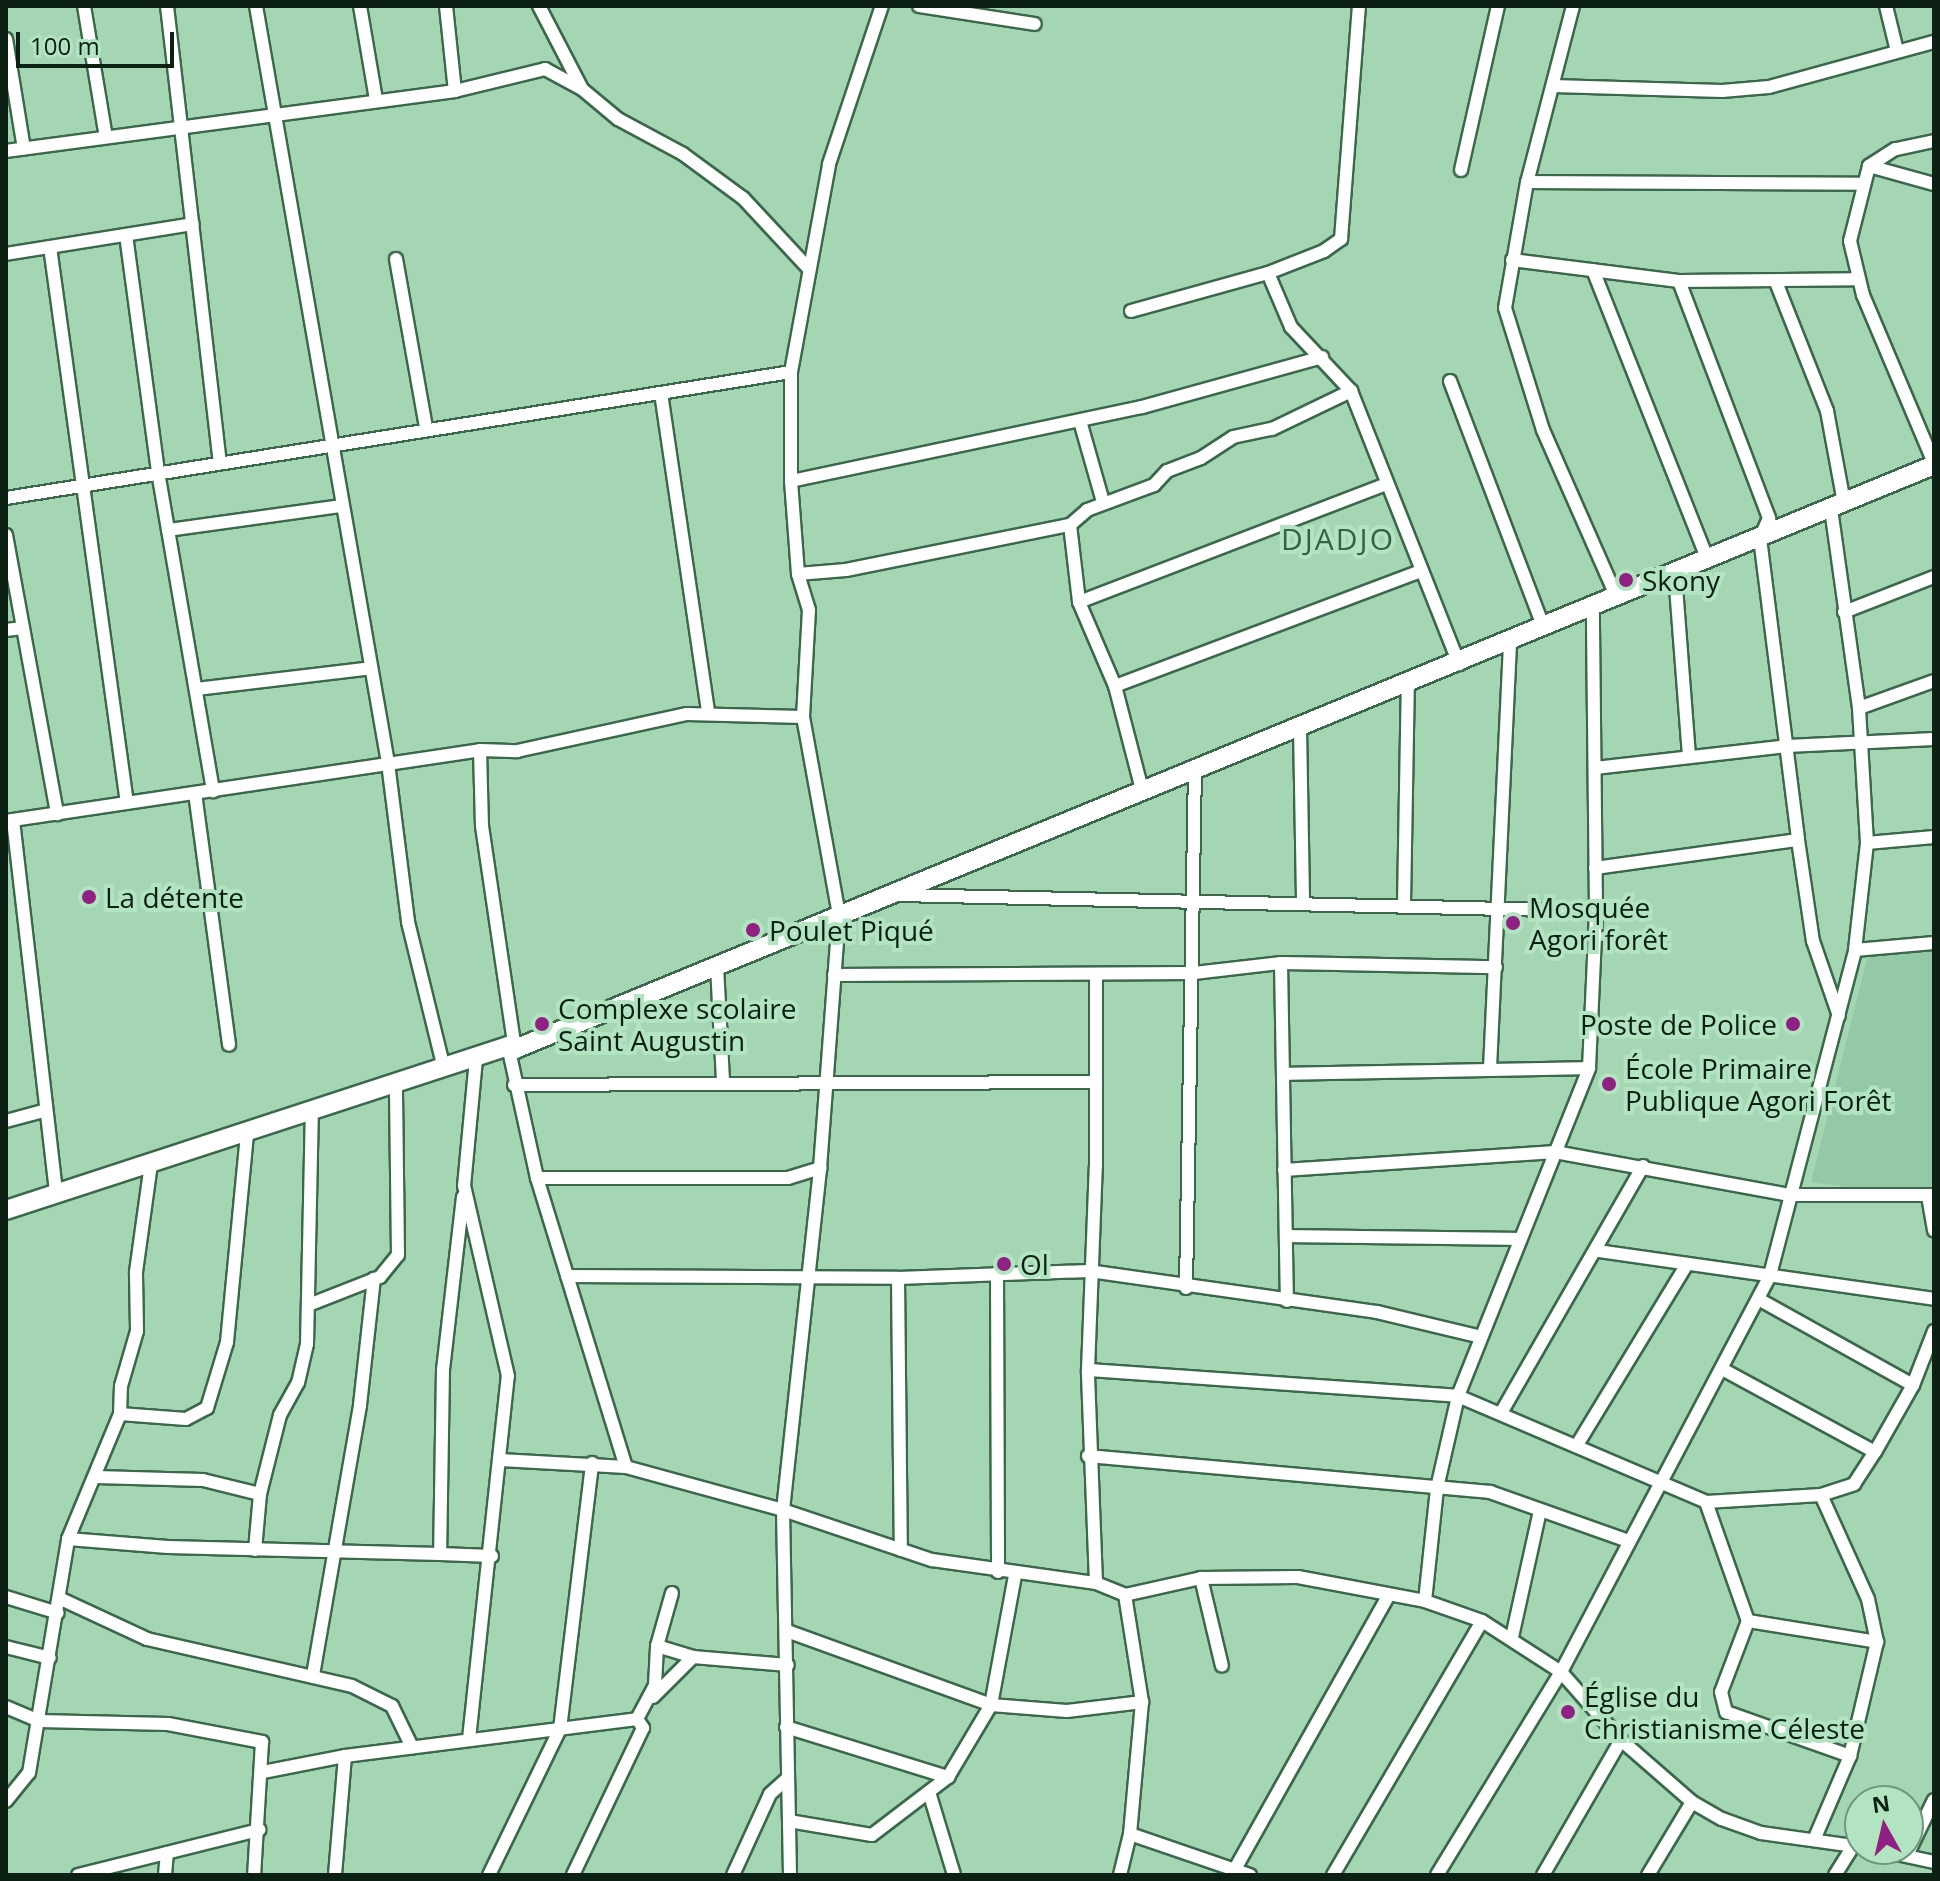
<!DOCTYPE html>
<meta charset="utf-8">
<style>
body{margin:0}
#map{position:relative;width:1940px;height:1881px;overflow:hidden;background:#a5d6b4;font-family:"Open Sans",sans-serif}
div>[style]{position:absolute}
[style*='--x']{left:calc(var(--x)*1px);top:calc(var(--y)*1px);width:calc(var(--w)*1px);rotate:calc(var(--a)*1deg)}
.built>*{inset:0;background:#93caa5}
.roads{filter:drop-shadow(2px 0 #3b684a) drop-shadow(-2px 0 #3b684a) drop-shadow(0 2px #3b684a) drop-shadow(0 -2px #3b684a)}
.street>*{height:12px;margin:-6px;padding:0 6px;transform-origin:6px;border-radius:6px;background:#fff}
.secondary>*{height:18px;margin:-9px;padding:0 9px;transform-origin:9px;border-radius:9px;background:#fff}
.dots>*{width:22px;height:22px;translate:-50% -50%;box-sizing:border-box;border:4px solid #b2e4c1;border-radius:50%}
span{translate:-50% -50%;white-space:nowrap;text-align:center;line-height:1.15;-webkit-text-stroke:8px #b2e4c1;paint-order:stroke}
.poi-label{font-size:28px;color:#0c2013}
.left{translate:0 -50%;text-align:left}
.right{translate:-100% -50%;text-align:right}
.neighbourhood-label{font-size:30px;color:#346244;letter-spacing:2px}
.frame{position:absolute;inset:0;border:8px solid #0c2013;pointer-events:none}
.north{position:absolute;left:1844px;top:1785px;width:80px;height:80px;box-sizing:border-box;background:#b2e4c1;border:2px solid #70967b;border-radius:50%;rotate:352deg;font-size:22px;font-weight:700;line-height:32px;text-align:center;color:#0c2013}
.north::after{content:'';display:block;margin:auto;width:28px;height:36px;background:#902081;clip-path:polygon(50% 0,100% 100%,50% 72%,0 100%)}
.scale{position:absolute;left:16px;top:32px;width:158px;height:36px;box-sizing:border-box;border:4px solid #0c2013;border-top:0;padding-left:10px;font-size:24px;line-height:28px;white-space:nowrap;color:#0c2013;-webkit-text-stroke:6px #b2e4c1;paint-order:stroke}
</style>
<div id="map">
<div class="built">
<i style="clip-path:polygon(1934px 949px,1934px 1187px,1854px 1188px,1811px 1182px,1868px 955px)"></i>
</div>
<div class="roads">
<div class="street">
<i style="--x:84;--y:6;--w:133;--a:80.5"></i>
<i style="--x:167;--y:6;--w:459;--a:83.4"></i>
<i style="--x:256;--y:6;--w:768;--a:80.11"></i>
<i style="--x:388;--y:763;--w:160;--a:82.8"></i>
<i style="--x:408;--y:922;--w:151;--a:76.2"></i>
<i style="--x:360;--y:6;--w:95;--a:80.3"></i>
<i style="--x:446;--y:6;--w:85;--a:84"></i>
<i style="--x:539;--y:6;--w:93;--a:62.6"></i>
<i style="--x:582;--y:89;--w:47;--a:39.8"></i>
<i style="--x:618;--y:119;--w:74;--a:28.3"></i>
<i style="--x:683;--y:154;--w:74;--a:36.3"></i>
<i style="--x:743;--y:198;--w:97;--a:47.1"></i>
<i style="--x:919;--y:6;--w:117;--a:8.8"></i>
<i style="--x:1573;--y:6;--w:182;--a:104.6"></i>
<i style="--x:1527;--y:182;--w:128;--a:99.9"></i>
<i style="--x:1505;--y:308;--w:128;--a:72.7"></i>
<i style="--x:1543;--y:430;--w:184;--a:66.2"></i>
<i style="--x:1886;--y:6;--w:46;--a:76.3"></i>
<i style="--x:6;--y:39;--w:111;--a:80.7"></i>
<i style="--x:1553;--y:86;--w:169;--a:1.7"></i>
<i style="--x:1722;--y:91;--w:47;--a:-4.9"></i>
<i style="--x:1769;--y:87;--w:171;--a:-15.3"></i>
<i style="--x:1934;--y:141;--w:40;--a:168"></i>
<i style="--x:1895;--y:149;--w:31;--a:147"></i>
<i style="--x:1869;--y:166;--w:77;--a:104.2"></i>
<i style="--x:1850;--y:241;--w:56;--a:76.5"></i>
<i style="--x:1863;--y:295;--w:182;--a:67.1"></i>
<i style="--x:6;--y:151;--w:453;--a:-7.6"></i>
<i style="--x:455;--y:91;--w:93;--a:-13.7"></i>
<i style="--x:545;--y:69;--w:42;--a:28.4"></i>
<i style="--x:1869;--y:166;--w:67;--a:15.5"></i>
<i style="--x:1461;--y:170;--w:168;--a:-77.3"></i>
<i style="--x:1527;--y:182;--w:334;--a:0.3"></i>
<i style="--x:126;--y:235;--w:239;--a:82.3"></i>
<i style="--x:158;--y:472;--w:324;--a:80.2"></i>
<i style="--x:50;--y:247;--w:561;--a:82.12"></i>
<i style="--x:6;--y:254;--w:189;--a:-9.1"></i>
<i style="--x:396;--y:259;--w:171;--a:79.9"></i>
<i style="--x:1512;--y:260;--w:168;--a:7.2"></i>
<i style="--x:1679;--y:281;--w:178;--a:-0.6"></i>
<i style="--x:1593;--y:270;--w:313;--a:68.4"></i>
<i style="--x:1268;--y:273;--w:59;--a:66.9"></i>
<i style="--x:1291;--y:327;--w:88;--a:46.8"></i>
<i style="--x:1351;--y:391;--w:294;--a:68.4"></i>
<i style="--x:1679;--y:281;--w:254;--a:69.2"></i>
<i style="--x:1769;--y:518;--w:22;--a:114"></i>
<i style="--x:1760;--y:538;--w:304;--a:82.8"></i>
<i style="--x:1798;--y:840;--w:102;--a:81.6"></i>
<i style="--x:1813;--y:941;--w:79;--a:70.9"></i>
<i style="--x:1776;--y:282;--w:139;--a:68.4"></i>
<i style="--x:1827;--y:411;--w:94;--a:79.5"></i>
<i style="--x:1131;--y:311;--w:142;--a:-15.5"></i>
<i style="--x:1268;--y:273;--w:60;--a:-21.4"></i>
<i style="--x:1324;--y:251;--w:21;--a:-35"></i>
<i style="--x:1341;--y:239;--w:234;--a:-85.6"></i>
<i style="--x:1450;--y:381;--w:264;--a:69.2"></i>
<i style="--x:661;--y:393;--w:321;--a:81.6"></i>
<i style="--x:1080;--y:421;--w:84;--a:74.1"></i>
<i style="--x:791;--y:481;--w:359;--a:-11.9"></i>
<i style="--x:1142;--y:407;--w:187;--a:-15.5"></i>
<i style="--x:6;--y:498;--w:795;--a:-9.12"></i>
<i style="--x:1070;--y:525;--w:78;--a:83.3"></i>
<i style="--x:1079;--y:602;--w:91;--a:66.8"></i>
<i style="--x:1115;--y:686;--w:107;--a:75.4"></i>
<i style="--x:168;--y:530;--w:175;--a:-7.9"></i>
<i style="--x:6;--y:535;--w:284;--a:79.6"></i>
<i style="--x:798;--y:574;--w:48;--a:-4.8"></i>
<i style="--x:846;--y:570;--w:228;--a:-11.4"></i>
<i style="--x:1070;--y:525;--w:23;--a:-41"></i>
<i style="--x:1087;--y:510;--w:72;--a:-20.5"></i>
<i style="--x:1154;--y:485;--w:19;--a:-47"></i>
<i style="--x:1167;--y:471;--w:36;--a:-21"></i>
<i style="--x:1201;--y:458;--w:38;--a:-33"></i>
<i style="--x:1233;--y:437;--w:40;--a:-12"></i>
<i style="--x:1272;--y:429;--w:88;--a:-25.7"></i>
<i style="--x:1675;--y:574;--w:183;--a:85.6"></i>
<i style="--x:1079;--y:602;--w:330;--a:-21"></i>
<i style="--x:1844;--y:612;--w:97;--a:-21.3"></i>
<i style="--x:6;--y:630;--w:17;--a:-7"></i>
<i style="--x:1115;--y:686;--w:325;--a:-20.6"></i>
<i style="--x:196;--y:689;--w:176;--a:-6.8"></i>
<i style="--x:1859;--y:708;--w:80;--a:-19.8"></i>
<i style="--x:1300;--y:727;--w:175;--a:89"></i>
<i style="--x:480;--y:750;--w:76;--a:88.5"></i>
<i style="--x:482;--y:826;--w:225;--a:81.6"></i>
<i style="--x:1595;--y:768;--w:193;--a:-6.5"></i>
<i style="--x:1787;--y:746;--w:147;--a:-2.7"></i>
<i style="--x:195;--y:793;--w:254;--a:82.3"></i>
<i style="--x:13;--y:820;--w:375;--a:83.4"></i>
<i style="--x:6;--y:821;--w:479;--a:-8.5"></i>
<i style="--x:480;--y:750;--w:37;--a:2"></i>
<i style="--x:517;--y:751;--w:174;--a:-12.3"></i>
<i style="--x:687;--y:714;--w:116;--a:1.5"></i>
<i style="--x:1867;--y:843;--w:67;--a:-5.1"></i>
<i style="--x:1595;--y:868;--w:205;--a:-7.9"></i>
<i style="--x:899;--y:895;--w:697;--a:1.32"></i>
<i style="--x:1404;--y:904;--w:219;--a:-89"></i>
<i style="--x:1855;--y:950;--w:79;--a:-5.1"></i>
<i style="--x:1281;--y:963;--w:338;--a:89"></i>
<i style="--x:717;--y:966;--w:116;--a:87"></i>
<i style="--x:834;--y:975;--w:360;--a:-0.3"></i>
<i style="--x:1194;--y:973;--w:88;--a:-6.6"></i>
<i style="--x:1281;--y:963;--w:215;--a:1.1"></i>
<i style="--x:508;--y:1046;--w:135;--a:77.6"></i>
<i style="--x:537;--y:1178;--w:302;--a:72.9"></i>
<i style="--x:1490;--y:1068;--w:426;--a:-87.3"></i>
<i style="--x:1283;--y:1074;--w:306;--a:-1.1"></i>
<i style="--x:514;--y:1085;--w:579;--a:-0.3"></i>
<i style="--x:6;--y:1121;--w:39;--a:-15"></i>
<i style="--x:1284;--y:1170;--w:272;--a:-3.8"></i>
<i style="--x:1555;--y:1152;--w:239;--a:10.4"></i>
<i style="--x:1790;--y:1195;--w:144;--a:0"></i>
<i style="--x:537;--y:1178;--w:251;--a:0"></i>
<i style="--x:788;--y:1178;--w:34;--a:-17"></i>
<i style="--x:1928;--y:1196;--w:35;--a:80"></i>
<i style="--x:463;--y:1197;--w:173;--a:96.6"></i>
<i style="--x:443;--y:1369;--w:185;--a:90.9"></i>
<i style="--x:440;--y:1554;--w:52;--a:2.2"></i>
<i style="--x:1288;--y:1236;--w:231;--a:0.7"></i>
<i style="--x:1598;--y:1251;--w:339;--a:8.1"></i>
<i style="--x:997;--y:1273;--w:299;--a:89.8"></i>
<i style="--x:567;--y:1276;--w:331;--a:0.3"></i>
<i style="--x:898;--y:1278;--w:191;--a:-2.1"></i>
<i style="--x:1089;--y:1271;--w:291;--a:8.1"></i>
<i style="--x:1377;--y:1312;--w:103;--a:13.5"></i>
<i style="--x:898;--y:1278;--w:272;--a:89.4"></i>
<i style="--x:1186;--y:1288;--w:519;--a:-89.01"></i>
<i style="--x:1760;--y:1300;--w:175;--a:29.1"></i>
<i style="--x:311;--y:1304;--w:74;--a:-21.4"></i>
<i style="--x:380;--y:1277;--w:28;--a:-51"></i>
<i style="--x:398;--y:1255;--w:172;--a:-90.7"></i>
<i style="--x:1088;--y:1370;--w:371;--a:4"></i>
<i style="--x:1458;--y:1396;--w:270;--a:23.1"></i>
<i style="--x:1706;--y:1502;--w:115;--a:-3.5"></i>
<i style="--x:1821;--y:1495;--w:35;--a:-18"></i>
<i style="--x:1854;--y:1484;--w:38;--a:-57"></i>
<i style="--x:1875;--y:1452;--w:174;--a:-151.5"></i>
<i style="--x:1501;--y:1413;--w:285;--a:-60.1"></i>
<i style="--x:120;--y:1414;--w:66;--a:4.3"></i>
<i style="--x:186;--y:1419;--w:24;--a:-28"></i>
<i style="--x:207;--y:1408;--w:69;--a:-73.1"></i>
<i style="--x:227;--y:1342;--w:210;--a:-84.5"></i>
<i style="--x:1577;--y:1445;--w:212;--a:-58.7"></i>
<i style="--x:1875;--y:1452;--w:77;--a:-60.4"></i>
<i style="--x:1913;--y:1385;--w:58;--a:-68.7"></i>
<i style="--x:1088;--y:1456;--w:404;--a:5.1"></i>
<i style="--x:1490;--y:1492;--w:146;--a:19.5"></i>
<i style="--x:500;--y:1460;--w:126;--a:3.2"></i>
<i style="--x:626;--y:1467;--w:163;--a:15.3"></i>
<i style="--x:783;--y:1510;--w:157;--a:18.6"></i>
<i style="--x:932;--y:1560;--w:166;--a:8"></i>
<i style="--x:1096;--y:1583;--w:31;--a:22"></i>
<i style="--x:1125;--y:1595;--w:78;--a:-12.6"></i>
<i style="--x:1201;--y:1578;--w:97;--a:-0.6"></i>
<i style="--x:1298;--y:1577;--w:129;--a:10.7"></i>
<i style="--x:1425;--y:1601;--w:60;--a:19.3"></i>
<i style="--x:1482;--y:1621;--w:94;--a:32.8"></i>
<i style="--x:1561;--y:1672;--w:91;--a:48.6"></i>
<i style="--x:1621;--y:1740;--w:94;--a:41.1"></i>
<i style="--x:1692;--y:1802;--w:34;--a:30"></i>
<i style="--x:1722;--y:1819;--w:41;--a:19.7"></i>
<i style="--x:1761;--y:1833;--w:100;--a:8"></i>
<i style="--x:96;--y:1477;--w:107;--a:1.6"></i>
<i style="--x:203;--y:1480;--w:59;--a:13.8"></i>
<i style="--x:1706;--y:1502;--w:126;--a:70.6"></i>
<i style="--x:1748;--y:1621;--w:76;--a:110.8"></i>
<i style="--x:1721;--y:1692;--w:21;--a:76"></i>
<i style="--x:1726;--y:1712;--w:132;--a:19.5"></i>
<i style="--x:68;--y:1539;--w:100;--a:4.6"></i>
<i style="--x:168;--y:1547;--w:272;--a:1.5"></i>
<i style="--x:255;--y:1550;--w:56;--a:-84.9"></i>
<i style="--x:260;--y:1494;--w:81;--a:-75.8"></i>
<i style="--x:280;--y:1415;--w:37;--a:-61"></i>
<i style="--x:298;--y:1383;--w:40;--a:-77"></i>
<i style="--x:307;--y:1344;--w:234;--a:-88.8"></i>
<i style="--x:1201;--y:1578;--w:90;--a:76.6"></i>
<i style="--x:1096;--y:1583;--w:213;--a:-92.2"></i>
<i style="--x:1088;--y:1370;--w:204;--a:-87.8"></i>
<i style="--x:1096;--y:1166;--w:192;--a:-90"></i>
<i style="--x:6;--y:1597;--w:54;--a:17.1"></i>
<i style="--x:61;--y:1599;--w:95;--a:24.9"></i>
<i style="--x:147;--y:1639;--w:210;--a:12.9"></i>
<i style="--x:352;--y:1686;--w:45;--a:26.6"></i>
<i style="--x:392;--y:1706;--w:46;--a:64"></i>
<i style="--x:1425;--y:1601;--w:114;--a:-83.9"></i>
<i style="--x:1437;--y:1488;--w:94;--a:-77.1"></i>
<i style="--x:1458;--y:1396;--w:353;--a:-68.2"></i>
<i style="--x:1589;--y:1068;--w:157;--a:-87.4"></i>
<i style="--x:1596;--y:911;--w:303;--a:-90.6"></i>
<i style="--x:1748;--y:1621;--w:131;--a:9.2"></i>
<i style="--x:787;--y:1631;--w:217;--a:19.9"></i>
<i style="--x:991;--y:1705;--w:76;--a:4.5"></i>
<i style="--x:1067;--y:1711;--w:76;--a:-6.8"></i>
<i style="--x:1512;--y:1637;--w:129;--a:-77.5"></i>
<i style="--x:657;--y:1646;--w:38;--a:17"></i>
<i style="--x:693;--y:1657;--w:95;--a:4.8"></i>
<i style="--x:6;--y:1647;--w:45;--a:14"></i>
<i style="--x:313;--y:1675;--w:274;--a:-80.1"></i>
<i style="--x:360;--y:1405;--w:127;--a:-83.7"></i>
<i style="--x:653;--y:1697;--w:57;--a:-45"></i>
<i style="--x:6;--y:1707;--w:36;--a:23"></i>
<i style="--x:39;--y:1721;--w:129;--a:1.3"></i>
<i style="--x:168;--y:1724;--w:96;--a:10.8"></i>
<i style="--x:262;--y:1742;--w:133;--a:93.4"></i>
<i style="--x:637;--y:1719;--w:38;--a:-62"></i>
<i style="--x:655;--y:1685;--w:39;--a:-87"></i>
<i style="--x:657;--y:1646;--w:55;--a:-74.2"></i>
<i style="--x:786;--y:1727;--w:170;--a:17.2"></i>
<i style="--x:469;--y:1739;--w:365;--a:-83.9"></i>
<i style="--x:508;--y:1376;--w:195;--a:-103"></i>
<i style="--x:464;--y:1186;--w:129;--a:-84.6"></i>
<i style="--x:263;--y:1772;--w:84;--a:-11"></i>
<i style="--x:345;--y:1756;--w:294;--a:-7.2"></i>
<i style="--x:637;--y:1719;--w:11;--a:56"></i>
<i style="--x:643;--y:1728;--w:163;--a:115.5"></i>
<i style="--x:929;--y:1792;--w:87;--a:73.2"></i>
<i style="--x:6;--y:1801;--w:36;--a:-51"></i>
<i style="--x:29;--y:1773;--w:237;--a:-80.5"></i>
<i style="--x:68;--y:1539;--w:135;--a:-67.4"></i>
<i style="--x:120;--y:1414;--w:28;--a:-88"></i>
<i style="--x:121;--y:1386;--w:57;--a:-73.8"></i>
<i style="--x:137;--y:1331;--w:59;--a:-91"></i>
<i style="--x:136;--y:1272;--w:109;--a:-82.1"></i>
<i style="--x:789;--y:1821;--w:84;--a:9.6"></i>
<i style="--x:872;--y:1835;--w:96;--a:-37.3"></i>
<i style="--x:948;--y:1777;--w:84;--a:-59.2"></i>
<i style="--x:991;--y:1705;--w:132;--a:-79.5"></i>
<i style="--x:1130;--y:1834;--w:127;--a:18.9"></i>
<i style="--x:1814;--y:1840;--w:91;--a:-66.8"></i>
<i style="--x:1850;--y:1756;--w:117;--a:-76.7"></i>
<i style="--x:1877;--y:1642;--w:44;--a:-101.8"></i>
<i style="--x:1868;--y:1599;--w:114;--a:-114.3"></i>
<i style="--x:1873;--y:1849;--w:62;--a:12"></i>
<i style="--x:1907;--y:1855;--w:61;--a:-63.9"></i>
<i style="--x:1235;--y:1869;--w:313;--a:-60.7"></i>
<i style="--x:78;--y:1875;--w:187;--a:-14"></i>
<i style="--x:165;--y:1875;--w:22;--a:-85"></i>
<i style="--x:335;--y:1875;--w:119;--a:-85.2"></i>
<i style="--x:489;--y:1875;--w:162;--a:-64.1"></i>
<i style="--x:560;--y:1729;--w:268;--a:-83.1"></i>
<i style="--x:733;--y:1875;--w:89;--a:-65.4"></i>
<i style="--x:770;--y:1794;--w:24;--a:-42"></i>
<i style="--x:790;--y:1875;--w:365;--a:-91.1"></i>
<i style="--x:783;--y:1510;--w:344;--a:-83.8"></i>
<i style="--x:820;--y:1168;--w:254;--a:-85.7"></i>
<i style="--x:839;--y:915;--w:201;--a:-100.3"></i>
<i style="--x:803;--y:717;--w:107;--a:-86.8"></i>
<i style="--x:809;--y:610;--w:38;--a:-107"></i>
<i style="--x:798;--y:574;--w:93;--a:-94.3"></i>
<i style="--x:791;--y:481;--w:109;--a:-90"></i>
<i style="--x:791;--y:372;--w:211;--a:-79.6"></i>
<i style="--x:829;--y:164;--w:167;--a:-71.5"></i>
<i style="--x:1120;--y:1875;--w:42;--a:-76.3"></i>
<i style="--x:1130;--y:1834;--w:133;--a:-84.8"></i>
<i style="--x:1142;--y:1702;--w:108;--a:-99"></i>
<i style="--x:1333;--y:1875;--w:294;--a:-59.6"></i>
<i style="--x:1437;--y:1875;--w:238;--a:-58.6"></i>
<i style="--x:1561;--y:1672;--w:449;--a:-62.2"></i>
<i style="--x:1770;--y:1275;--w:336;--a:-75.3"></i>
<i style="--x:1855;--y:950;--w:108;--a:-83.6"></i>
<i style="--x:1867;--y:843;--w:135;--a:-93.4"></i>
<i style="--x:1859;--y:708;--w:201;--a:-98"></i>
<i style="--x:1543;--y:1875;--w:156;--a:-60"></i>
<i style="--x:1648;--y:1875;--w:85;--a:-58.9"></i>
<i style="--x:1835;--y:1875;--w:36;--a:-58"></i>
</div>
<div class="secondary">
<i style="--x:6;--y:1210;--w:528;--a:-18.09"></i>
<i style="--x:508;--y:1046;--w:8;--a:23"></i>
<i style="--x:515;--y:1049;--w:1534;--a:-22.37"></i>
</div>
</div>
<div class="dots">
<i style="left:1626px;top:580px;background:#902081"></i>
<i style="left:89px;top:897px;background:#902081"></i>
<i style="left:1513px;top:923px;background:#902081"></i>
<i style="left:753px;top:930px;background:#902081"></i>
<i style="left:542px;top:1024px;background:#902081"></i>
<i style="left:1793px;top:1024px;background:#902081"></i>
<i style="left:1609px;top:1084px;background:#902081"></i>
<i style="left:1004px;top:1264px;background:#902081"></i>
<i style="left:1568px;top:1712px;background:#902081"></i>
</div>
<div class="poi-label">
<span class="left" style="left:1642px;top:580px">Skony</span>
<span class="left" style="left:105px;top:897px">La détente</span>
<span class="left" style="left:1529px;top:923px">Mosquée<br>Agori forêt</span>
<span class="left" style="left:769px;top:930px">Poulet Piqué</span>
<span class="left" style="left:558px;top:1024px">Complexe scolaire<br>Saint Augustin</span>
<span class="right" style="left:1777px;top:1024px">Poste de Police</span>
<span class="left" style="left:1625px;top:1084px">École Primaire<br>Publique Agori Forêt</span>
<span class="left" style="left:1020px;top:1264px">Ol</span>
<span class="left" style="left:1584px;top:1712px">Église du<br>Christianisme Céleste</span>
</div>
<div class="neighbourhood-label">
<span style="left:1338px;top:539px">DJADJO</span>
</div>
<div class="frame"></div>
<div class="north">N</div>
<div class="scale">100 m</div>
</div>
